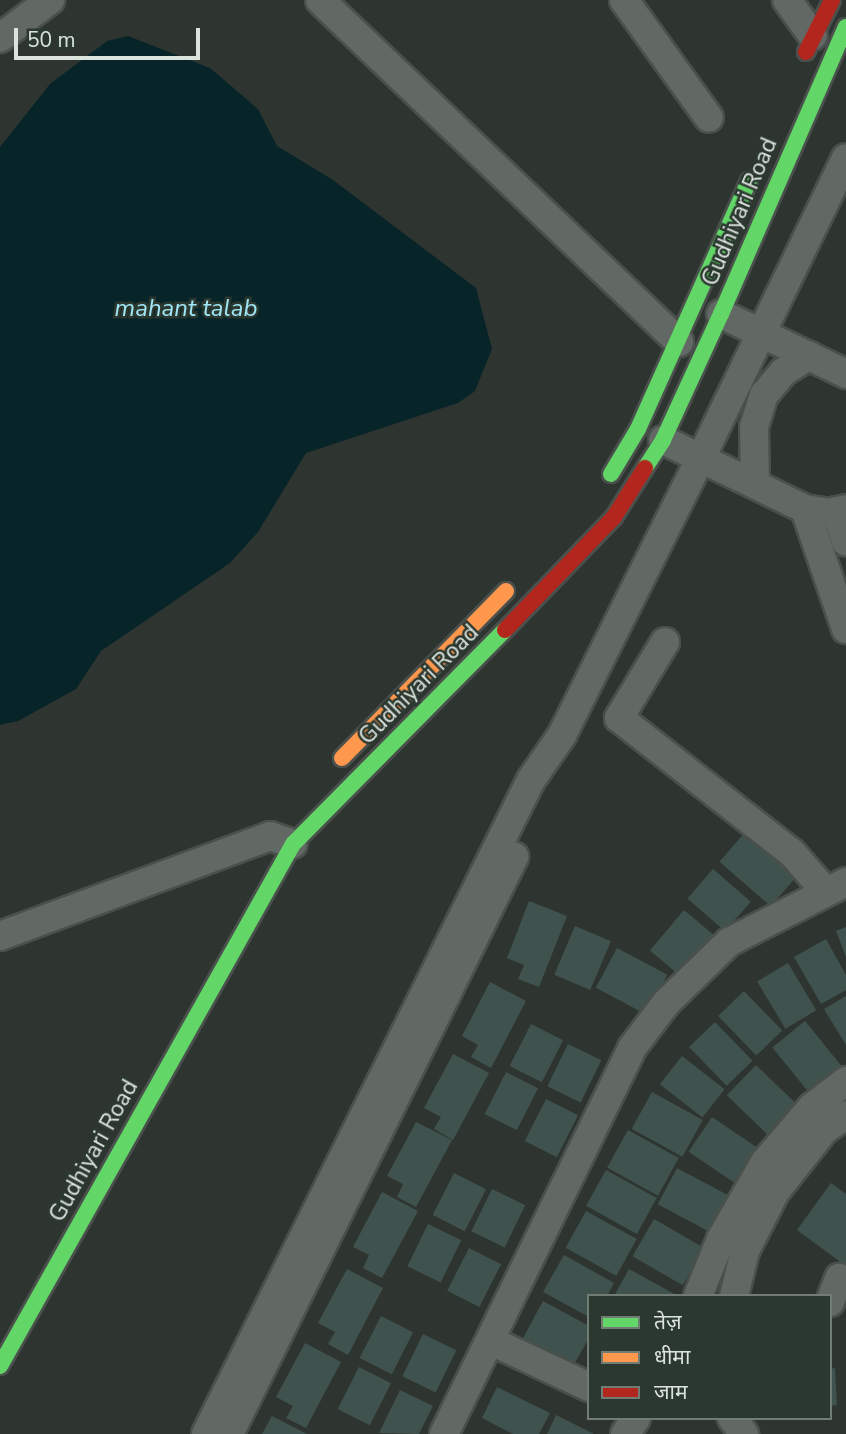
<!DOCTYPE html>
<meta charset="utf-8">
<style>
body{margin:0}
#map{position:relative;width:846px;height:1434px;overflow:hidden;background:#2e3530;font-family:"Nunito Sans","Noto Sans Devanagari",sans-serif}
div>[style]{position:absolute}
[style*='--x']{left:calc(var(--x)*1px);top:calc(var(--y)*1px);width:calc(var(--w)*1px);rotate:calc(var(--a)*1deg)}
.water>*{inset:0;background:#072429}
.building>*{inset:0;background:#40524d;transform-origin:0 0}
.roads{filter:drop-shadow(2px 0 #4a504c) drop-shadow(-2px 0 #4a504c) drop-shadow(0 2px #4a504c) drop-shadow(0 -2px #4a504c)}
.street>*{height:28px;margin:-14px;padding:0 14px;transform-origin:14px;border-radius:14px;background:#626863}
.fast>*{height:16px;margin:-8px;padding:0 8px;transform-origin:8px;border-radius:8px;background:#63d668}
.slow>*{height:16px;margin:-8px;padding:0 8px;transform-origin:8px;border-radius:8px;background:#ff974d}
.jam>*{height:16px;margin:-8px;padding:0 8px;transform-origin:8px;border-radius:8px;background:#b3261e}
span{translate:-50% -50%;white-space:nowrap;text-align:center;line-height:1.15;-webkit-text-stroke:5px #2b382f;paint-order:stroke}
.street-label{font-size:23px;color:#dbe3dd}
.water-label{font-size:24px;color:#9fe6f7;font-style:italic}
.legend{position:absolute;left:587px;top:1294px;width:245px;height:126px;box-sizing:border-box;background:#2b382f;border:2px solid #717c75;margin:0;padding:9px 12px;list-style:none;font-size:21px;color:#dbe3dd}
.legend li{display:flex;align-items:center;gap:14px;height:35px}
.legend b{width:35px;border:2px solid #717c75}
.scale{position:absolute;left:14px;top:28px;width:186px;height:32px;box-sizing:border-box;border:4px solid #dbe3dd;border-top:0;padding-left:9px;font-size:21px;line-height:24px;white-space:nowrap;color:#dbe3dd;-webkit-text-stroke:5px #2b382f;paint-order:stroke}
</style>
<div id="map">
<div class="water">
<i style="clip-path:polygon(128px 36px,210px 68px,258px 109px,277px 146px,333px 180px,476px 288px,492px 349px,475px 391px,458px 403px,306px 453px,258px 532px,230px 563px,101px 651px,76px 689px,18px 721px,0 725px,0 147px,50px 84px,107px 41px)"></i>
</div>
<div class="building">
<i style="left:747px;top:830px;width:68px;height:42px;rotate:41deg"></i>
<i style="left:713px;top:869px;width:50px;height:39px;rotate:41deg"></i>
<i style="clip-path:polygon(529px 901px,567px 916px,539px 987px,518px 979px,524px 965px,507px 958px)"></i>
<i style="left:684px;top:910px;width:40px;height:53px;rotate:40deg"></i>
<i style="left:575px;top:926px;width:39px;height:53px;rotate:23deg"></i>
<i style="clip-path:polygon(846px 927px,846px 957px,836px 931px)"></i>
<i style="clip-path:polygon(826px 939px,846px 975px,846px 990px,821px 1004px,794px 957px)"></i>
<i style="left:617px;top:948px;width:57px;height:45px;rotate:28deg"></i>
<i style="left:788px;top:963px;width:55px;height:36px;rotate:59deg"></i>
<i style="clip-path:polygon(490px 982px,526px 1001px,491px 1068px,471px 1057px,478px 1045px,462px 1036px)"></i>
<i style="left:744px;top:991px;width:55px;height:36px;rotate:46deg"></i>
<i style="clip-path:polygon(846px 996px,846px 1045px,824px 1009px)"></i>
<i style="left:805px;top:1021px;width:58px;height:42px;rotate:51deg"></i>
<i style="left:715px;top:1022px;width:54px;height:36px;rotate:46deg"></i>
<i style="left:531px;top:1024px;width:36px;height:47px;rotate:27deg"></i>
<i style="left:568px;top:1044px;width:37px;height:47px;rotate:26deg"></i>
<i style="clip-path:polygon(453px 1054px,489px 1073px,453px 1140px,434px 1129px,441px 1117px,424px 1108px)"></i>
<i style="left:682px;top:1056px;width:54px;height:36px;rotate:38deg"></i>
<i style="left:756px;top:1065px;width:58px;height:42px;rotate:44deg"></i>
<i style="left:506px;top:1072px;width:36px;height:47px;rotate:27deg"></i>
<i style="left:652px;top:1092px;width:58px;height:42px;rotate:29deg"></i>
<i style="left:546px;top:1099px;width:36px;height:47px;rotate:27deg"></i>
<i style="left:712px;top:1117px;width:58px;height:42px;rotate:34deg"></i>
<i style="clip-path:polygon(416px 1122px,452px 1140px,416px 1207px,397px 1197px,403px 1184px,387px 1176px)"></i>
<i style="left:628px;top:1130px;width:58px;height:43px;rotate:29deg"></i>
<i style="left:677px;top:1168px;width:58px;height:41px;rotate:28deg"></i>
<i style="left:606px;top:1170px;width:58px;height:41px;rotate:29deg"></i>
<i style="left:454px;top:1173px;width:36px;height:47px;rotate:27deg"></i>
<i style="clip-path:polygon(831px 1183px,846px 1194px,846px 1266px,797px 1230px)"></i>
<i style="left:492px;top:1189px;width:37px;height:47px;rotate:26deg"></i>
<i style="clip-path:polygon(382px 1192px,418px 1211px,382px 1278px,363px 1268px,369px 1255px,353px 1247px)"></i>
<i style="left:586px;top:1211px;width:58px;height:42px;rotate:29deg"></i>
<i style="left:654px;top:1219px;width:58px;height:43px;rotate:30deg"></i>
<i style="left:428px;top:1224px;width:37px;height:47px;rotate:26deg"></i>
<i style="left:469px;top:1248px;width:36px;height:48px;rotate:27deg"></i>
<i style="clip-path:polygon(564px 1255px,614px 1283px,607px 1296px,589px 1296px,589px 1317px,543px 1292px)"></i>
<i style="clip-path:polygon(347px 1269px,383px 1288px,348px 1355px,328px 1344px,335px 1332px,318px 1323px)"></i>
<i style="clip-path:polygon(629px 1269px,678px 1296px,614px 1296px)"></i>
<i style="clip-path:polygon(543px 1301px,589px 1326px,589px 1338px,573px 1366px,523px 1338px)"></i>
<i style="left:381px;top:1316px;width:36px;height:47px;rotate:27deg"></i>
<i style="left:423px;top:1334px;width:37px;height:47px;rotate:26deg"></i>
<i style="clip-path:polygon(305px 1343px,341px 1362px,306px 1428px,286px 1418px,293px 1406px,276px 1397px)"></i>
<i style="left:359px;top:1367px;width:36px;height:47px;rotate:27deg"></i>
<i style="clip-path:polygon(835px 1368px,837px 1405px,830px 1406px,830px 1369px)"></i>
<i style="clip-path:polygon(497px 1387px,550px 1413px,539px 1434px,513px 1434px,482px 1418px)"></i>
<i style="clip-path:polygon(400px 1390px,433px 1406px,419px 1434px,379px 1433px)"></i>
<i style="clip-path:polygon(556px 1415px,594px 1434px,547px 1434px)"></i>
<i style="clip-path:polygon(272px 1416px,307px 1434px,262px 1434px)"></i>
</div>
<div class="roads">
<div class="street">
<i style="--x:320;--y:0;--w:496;--a:43.6"></i>
<i style="--x:624;--y:0;--w:145;--a:54.2"></i>
<i style="--x:787;--y:0;--w:44;--a:54.2"></i>
<i style="--x:0;--y:38;--w:63;--a:-37.2"></i>
<i style="--x:721;--y:314;--w:139;--a:25.6"></i>
<i style="--x:663;--y:440;--w:158;--a:25.9"></i>
<i style="--x:805;--y:509;--w:24;--a:9"></i>
<i style="--x:829;--y:513;--w:17;--a:-13"></i>
<i style="--x:755;--y:484;--w:57;--a:-91"></i>
<i style="--x:754;--y:427;--w:34;--a:-73"></i>
<i style="--x:764;--y:395;--w:30;--a:-50"></i>
<i style="--x:783;--y:372;--w:31;--a:-32"></i>
<i style="--x:805;--y:509;--w:127;--a:71.1"></i>
<i style="--x:836;--y:511;--w:32;--a:72"></i>
<i style="--x:665;--y:642;--w:89;--a:121.2"></i>
<i style="--x:619;--y:718;--w:219;--a:38"></i>
<i style="--x:792;--y:853;--w:50;--a:49"></i>
<i style="--x:0;--y:936;--w:288;--a:-20.3"></i>
<i style="--x:270;--y:836;--w:24;--a:19"></i>
<i style="--x:698;--y:1296;--w:61;--a:-68"></i>
<i style="--x:721;--y:1239;--w:89;--a:-60.3"></i>
<i style="--x:765;--y:1162;--w:72;--a:-49.5"></i>
<i style="--x:812;--y:1107;--w:43;--a:-37.4"></i>
<i style="--x:734;--y:1296;--w:46;--a:-76.3"></i>
<i style="--x:745;--y:1251;--w:66;--a:-63"></i>
<i style="--x:775;--y:1192;--w:79;--a:-51.7"></i>
<i style="--x:824;--y:1130;--w:27;--a:-34"></i>
<i style="--x:830;--y:1302;--w:26;--a:-69"></i>
<i style="--x:491;--y:1341;--w:108;--a:25.1"></i>
<i style="--x:732;--y:1418;--w:20;--a:53"></i>
<i style="--x:206;--y:1434;--w:730;--a:-63.58"></i>
<i style="--x:531;--y:780;--w:55;--a:-55.4"></i>
<i style="--x:562;--y:735;--w:310;--a:-63.4"></i>
<i style="--x:701;--y:458;--w:333;--a:-64.2"></i>
<i style="--x:229;--y:1434;--w:644;--a:-63.71"></i>
<i style="--x:444;--y:1434;--w:429;--a:-64"></i>
<i style="--x:632;--y:1048;--w:56;--a:-52.9"></i>
<i style="--x:666;--y:1003;--w:88;--a:-44.1"></i>
<i style="--x:729;--y:942;--w:131;--a:-27.1"></i>
<i style="--x:625;--y:1434;--w:19;--a:-55"></i>
</div>
<div class="fast">
<i style="--x:645;--y:468;--w:33;--a:-57"></i>
<i style="--x:663;--y:440;--w:139;--a:-65.3"></i>
<i style="--x:721;--y:314;--w:313;--a:-66.5"></i>
<i style="--x:611;--y:474;--w:52;--a:-59"></i>
<i style="--x:638;--y:429;--w:272;--a:-65.9"></i>
<i style="--x:0;--y:1366;--w:599;--a:-60.69"></i>
<i style="--x:293;--y:844;--w:301;--a:-45.3"></i>
</div>
<div class="slow">
<i style="--x:342;--y:758;--w:234;--a:-45.5"></i>
</div>
<div class="jam">
<i style="--x:806;--y:52;--w:58;--a:-63.4"></i>
<i style="--x:505;--y:630;--w:157;--a:-46"></i>
<i style="--x:614;--y:517;--w:58;--a:-57.7"></i>
</div>
</div>
<div class="street-label">
<span style="left:740px;top:212px;rotate:-67deg">Gudhiyari Road</span>
<span style="left:419px;top:685px;rotate:-45deg">Gudhiyari Road</span>
<span style="left:94px;top:1151px;rotate:-61deg">Gudhiyari Road</span>
</div>
<div class="water-label">
<span style="left:186px;top:309px">mahant talab</span>
</div>
<ul class="legend">
<li><b style="height:9px;background:#63d668"></b>तेज़</li>
<li><b style="height:9px;background:#ff974d"></b>धीमा</li>
<li><b style="height:9px;background:#b3261e"></b>जाम</li>
</ul>
<div class="scale">50 m</div>
</div>
